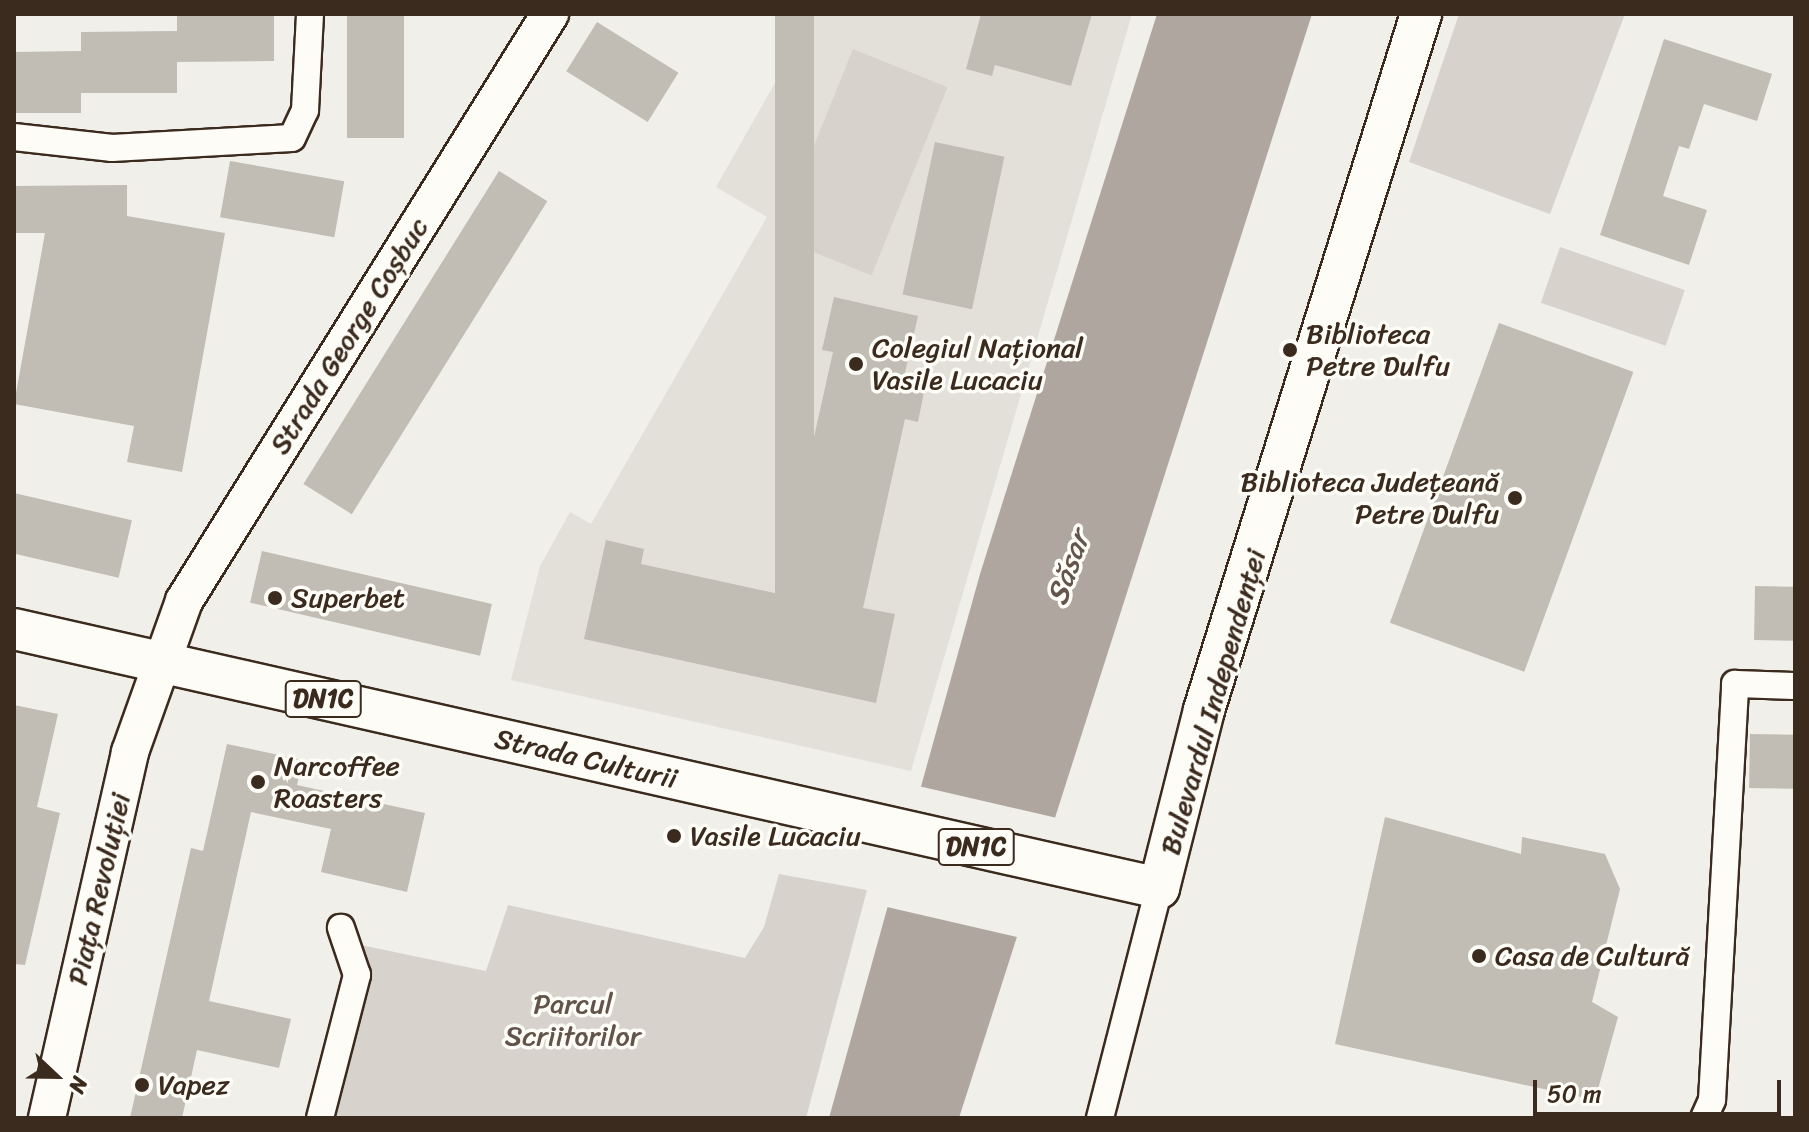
<!DOCTYPE html>
<meta charset="utf-8">
<style>
body{margin:0}
#map{position:relative;width:1809px;height:1132px;overflow:hidden;background:#f1efea;font-family:Sriracha,sans-serif}
div>[style]{position:absolute}
[style*='--x']{left:calc(var(--x)*1px);top:calc(var(--y)*1px);width:calc(var(--w)*1px);rotate:calc(var(--a)*1deg)}
.built>*{inset:0;background:#e3e0da}
.green>*{inset:0;background:#d7d2cc;transform-origin:0 0}
.water>*{inset:0;background:#aea69f}
.pier>*{inset:0;background:#f1efea;transform-origin:0 0}
.building>*{inset:0;background:#c1bcb4;transform-origin:0 0}
.roads{filter:drop-shadow(2px 0 #3b2a1e) drop-shadow(-2px 0 #3b2a1e) drop-shadow(0 2px #3b2a1e) drop-shadow(0 -2px #3b2a1e)}
.street>*{height:26px;margin:-13px;padding:0 13px;transform-origin:13px;border-radius:13px;background:#fdfcf7}
.secondary>*{height:36px;margin:-18px;padding:0 18px;transform-origin:18px;border-radius:18px;background:#fdfcf7}
.primary>*{height:40px;margin:-20px;padding:0 20px;transform-origin:20px;border-radius:20px;background:#fdfcf7}
.dots>*{width:22px;height:22px;translate:-50% -50%;box-sizing:border-box;border:4px solid #fdfcf7;border-radius:50%}
span{translate:-50% -50%;white-space:nowrap;text-align:center;line-height:1.15;-webkit-text-stroke:7px #fdfcf7;paint-order:stroke}
.shield-label span{padding:2px 6px;background:#fdfcf7;border:2px solid;border-radius:6px;-webkit-text-stroke-width:0}
.shield-label{font-size:26px;color:#3b2a1e;font-weight:700}
.poi-label{font-size:28px;color:#3b2a1e}
.left{translate:0 -50%;text-align:left}
.right{translate:-100% -50%;text-align:right}
.street-label{font-size:28px;color:#3b2a1e}
.park-label{font-size:28px;color:#62544a}
.water-label{font-size:30px;color:#63554b;font-style:italic}
.frame{position:absolute;inset:0;border:16px solid #3b2a1e;pointer-events:none}
.north{position:absolute;left:16px;top:1036px;width:80px;height:80px;-webkit-text-stroke:6px #fdfcf7;paint-order:stroke;rotate:112deg;font-size:22px;font-weight:700;line-height:32px;text-align:center;color:#3b2a1e}
.north::after{content:'';display:block;margin:auto;width:28px;height:36px;background:#3b2a1e;clip-path:polygon(50% 0,100% 100%,50% 72%,0 100%)}
.scale{position:absolute;left:1533px;top:1080px;width:248px;height:36px;box-sizing:border-box;border:4px solid #3b2a1e;border-top:0;padding-left:10px;font-size:24px;line-height:28px;white-space:nowrap;color:#3b2a1e;-webkit-text-stroke:6px #fdfcf7;paint-order:stroke}
</style>
<div id="map">
<div class="built">
<i style="clip-path:polygon(814px 14px,1132px 14px,911px 771px,511px 680px,540px 566px,570px 512px,591px 524px,767px 217px,716px 187px)"></i>
</div>
<div class="green">
<i style="clip-path:polygon(1459px 14px,1625px 14px,1550px 214px,1409px 162px)"></i>
<i style="left:853px;top:49px;width:102px;height:203px;rotate:22deg"></i>
<i style="left:1560px;top:247px;width:132px;height:59px;rotate:19deg"></i>
<i style="clip-path:polygon(779px 874px,867px 890px,806px 1118px,320px 1118px,357px 976px,346px 942px,486px 971px,508px 905px,745px 958px,764px 927px)"></i>
</div>
<div class="water">
<i style="clip-path:polygon(1157px 14px,1312px 14px,959px 1118px,829px 1118px,980px 574px)"></i>
</div>
<div class="pier">
<i style="left:914px;top:785px;width:147px;height:125px;rotate:13deg"></i>
</div>
<div class="building">
<i style="clip-path:polygon(177px 14px,274px 14px,274px 61px,177px 62px,177px 93px,81px 93px,81px 113px,14px 113px,14px 52px,81px 51px,81px 32px,177px 31px)"></i>
<i style="left:347px;top:14px;width:57px;height:124px"></i>
<i style="left:775px;top:14px;width:39px;height:596px"></i>
<i style="clip-path:polygon(981px 14px,1092px 14px,1071px 86px,995px 65px,992px 76px,966px 69px)"></i>
<i style="left:597px;top:22px;width:96px;height:58px;rotate:32deg"></i>
<i style="clip-path:polygon(1664px 39px,1772px 74px,1757px 121px,1704px 104px,1689px 149px,1679px 146px,1663px 196px,1707px 210px,1689px 265px,1600px 235px)"></i>
<i style="left:935px;top:142px;width:71px;height:156px;rotate:12deg"></i>
<i style="left:230px;top:161px;width:116px;height:57px;rotate:10deg"></i>
<i style="left:499px;top:171px;width:57px;height:369px;rotate:32deg"></i>
<i style="clip-path:polygon(127px 185px,127px 216px,225px 233px,182px 472px,127px 462px,134px 426px,14px 404px,45px 233px,14px 233px,14px 186px)"></i>
<i style="clip-path:polygon(834px 297px,918px 316px,904px 377px,926px 382px,918px 422px,905px 419px,863px 608px,895px 614px,876px 703px,584px 639px,606px 540px,644px 549px,641px 564px,779px 594px,833px 352px,822px 350px)"></i>
<i style="left:1499px;top:323px;width:143px;height:319px;rotate:20deg"></i>
<i style="left:14px;top:493px;width:121px;height:59px;rotate:13deg"></i>
<i style="left:262px;top:551px;width:236px;height:53px;rotate:13deg"></i>
<i style="left:1755px;top:586px;width:40px;height:54px;rotate:1deg"></i>
<i style="clip-path:polygon(14px 705px,58px 714px,37px 807px,60px 813px,25px 965px,14px 964px)"></i>
<i style="left:1750px;top:734px;width:45px;height:54px;rotate:1deg"></i>
<i style="clip-path:polygon(227px 744px,303px 760px,297px 785px,425px 813px,407px 892px,321px 872px,331px 829px,251px 812px,209px 1001px,291px 1019px,279px 1068px,197px 1050px,182px 1118px,130px 1118px,191px 848px,203px 851px)"></i>
<i style="clip-path:polygon(1385px 817px,1521px 854px,1522px 837px,1605px 854px,1620px 889px,1592px 1002px,1618px 1017px,1595px 1100px,1335px 1044px)"></i>
</div>
<div class="roads">
<div class="street">
<i style="--x:14;--y:137;--w:99;--a:6.4"></i>
<i style="--x:112;--y:148;--w:180;--a:-3.2"></i>
<i style="--x:292;--y:138;--w:31;--a:-65"></i>
<i style="--x:305;--y:110;--w:96;--a:-87"></i>
<i style="--x:320;--y:1118;--w:148;--a:-75.5"></i>
<i style="--x:357;--y:975;--w:50;--a:-108.8"></i>
<i style="--x:1100;--y:1118;--w:237;--a:-75.6"></i>
<i style="--x:1704;--y:1118;--w:20;--a:-66"></i>
<i style="--x:1712;--y:1100;--w:417;--a:-86.8"></i>
<i style="--x:1735;--y:684;--w:60;--a:1.9"></i>
</div>
<div class="secondary">
<i style="--x:47;--y:1118;--w:375;--a:-77.2"></i>
<i style="--x:130;--y:752;--w:160;--a:-70.3"></i>
<i style="--x:184;--y:601;--w:692;--a:-58.06"></i>
</div>
<div class="primary">
<i style="--x:14;--y:629;--w:1174;--a:12.75"></i>
<i style="--x:1159;--y:888;--w:184;--a:-75.8"></i>
<i style="--x:1204;--y:710;--w:729;--a:-72.68"></i>
</div>
</div>
<div class="dots">
<i style="left:1290px;top:350px;background:#3b2a1e"></i>
<i style="left:856px;top:364px;background:#3b2a1e"></i>
<i style="left:1515px;top:498px;background:#3b2a1e"></i>
<i style="left:275px;top:598px;background:#3b2a1e"></i>
<i style="left:258px;top:782px;background:#3b2a1e"></i>
<i style="left:674px;top:836px;background:#3b2a1e"></i>
<i style="left:1479px;top:956px;background:#3b2a1e"></i>
<i style="left:142px;top:1085px;background:#3b2a1e"></i>
</div>
<div class="shield-label">
<span style="left:323px;top:699px">DN1C</span>
<span style="left:976px;top:847px">DN1C</span>
</div>
<div class="poi-label">
<span class="left" style="left:1306px;top:350px">Biblioteca<br>Petre Dulfu</span>
<span class="left" style="left:872px;top:364px">Colegiul Național<br>Vasile Lucaciu</span>
<span class="right" style="left:1499px;top:498px">Biblioteca Județeană<br>Petre Dulfu</span>
<span class="left" style="left:291px;top:598px">Superbet</span>
<span class="left" style="left:274px;top:782px">Narcoffee<br>Roasters</span>
<span class="left" style="left:690px;top:836px">Vasile Lucaciu</span>
<span class="left" style="left:1495px;top:956px">Casa de Cultură</span>
<span class="left" style="left:158px;top:1085px">Vapez</span>
</div>
<div class="street-label">
<span style="left:349px;top:336px;rotate:-58deg">Strada George Coșbuc</span>
<span style="left:1213px;top:702px;rotate:-74deg">Bulevardul Independenței</span>
<span style="left:586px;top:759px;rotate:13deg">Strada Culturii</span>
<span style="left:99px;top:889px;rotate:-77deg">Piața Revoluției</span>
</div>
<div class="park-label">
<span style="left:573px;top:1020px">Parcul<br>Scriitorilor</span>
</div>
<div class="water-label">
<span style="left:1068px;top:568px;rotate:-71deg">Săsar</span>
</div>
<div class="frame"></div>
<div class="north">N</div>
<div class="scale">50 m</div>
</div>
